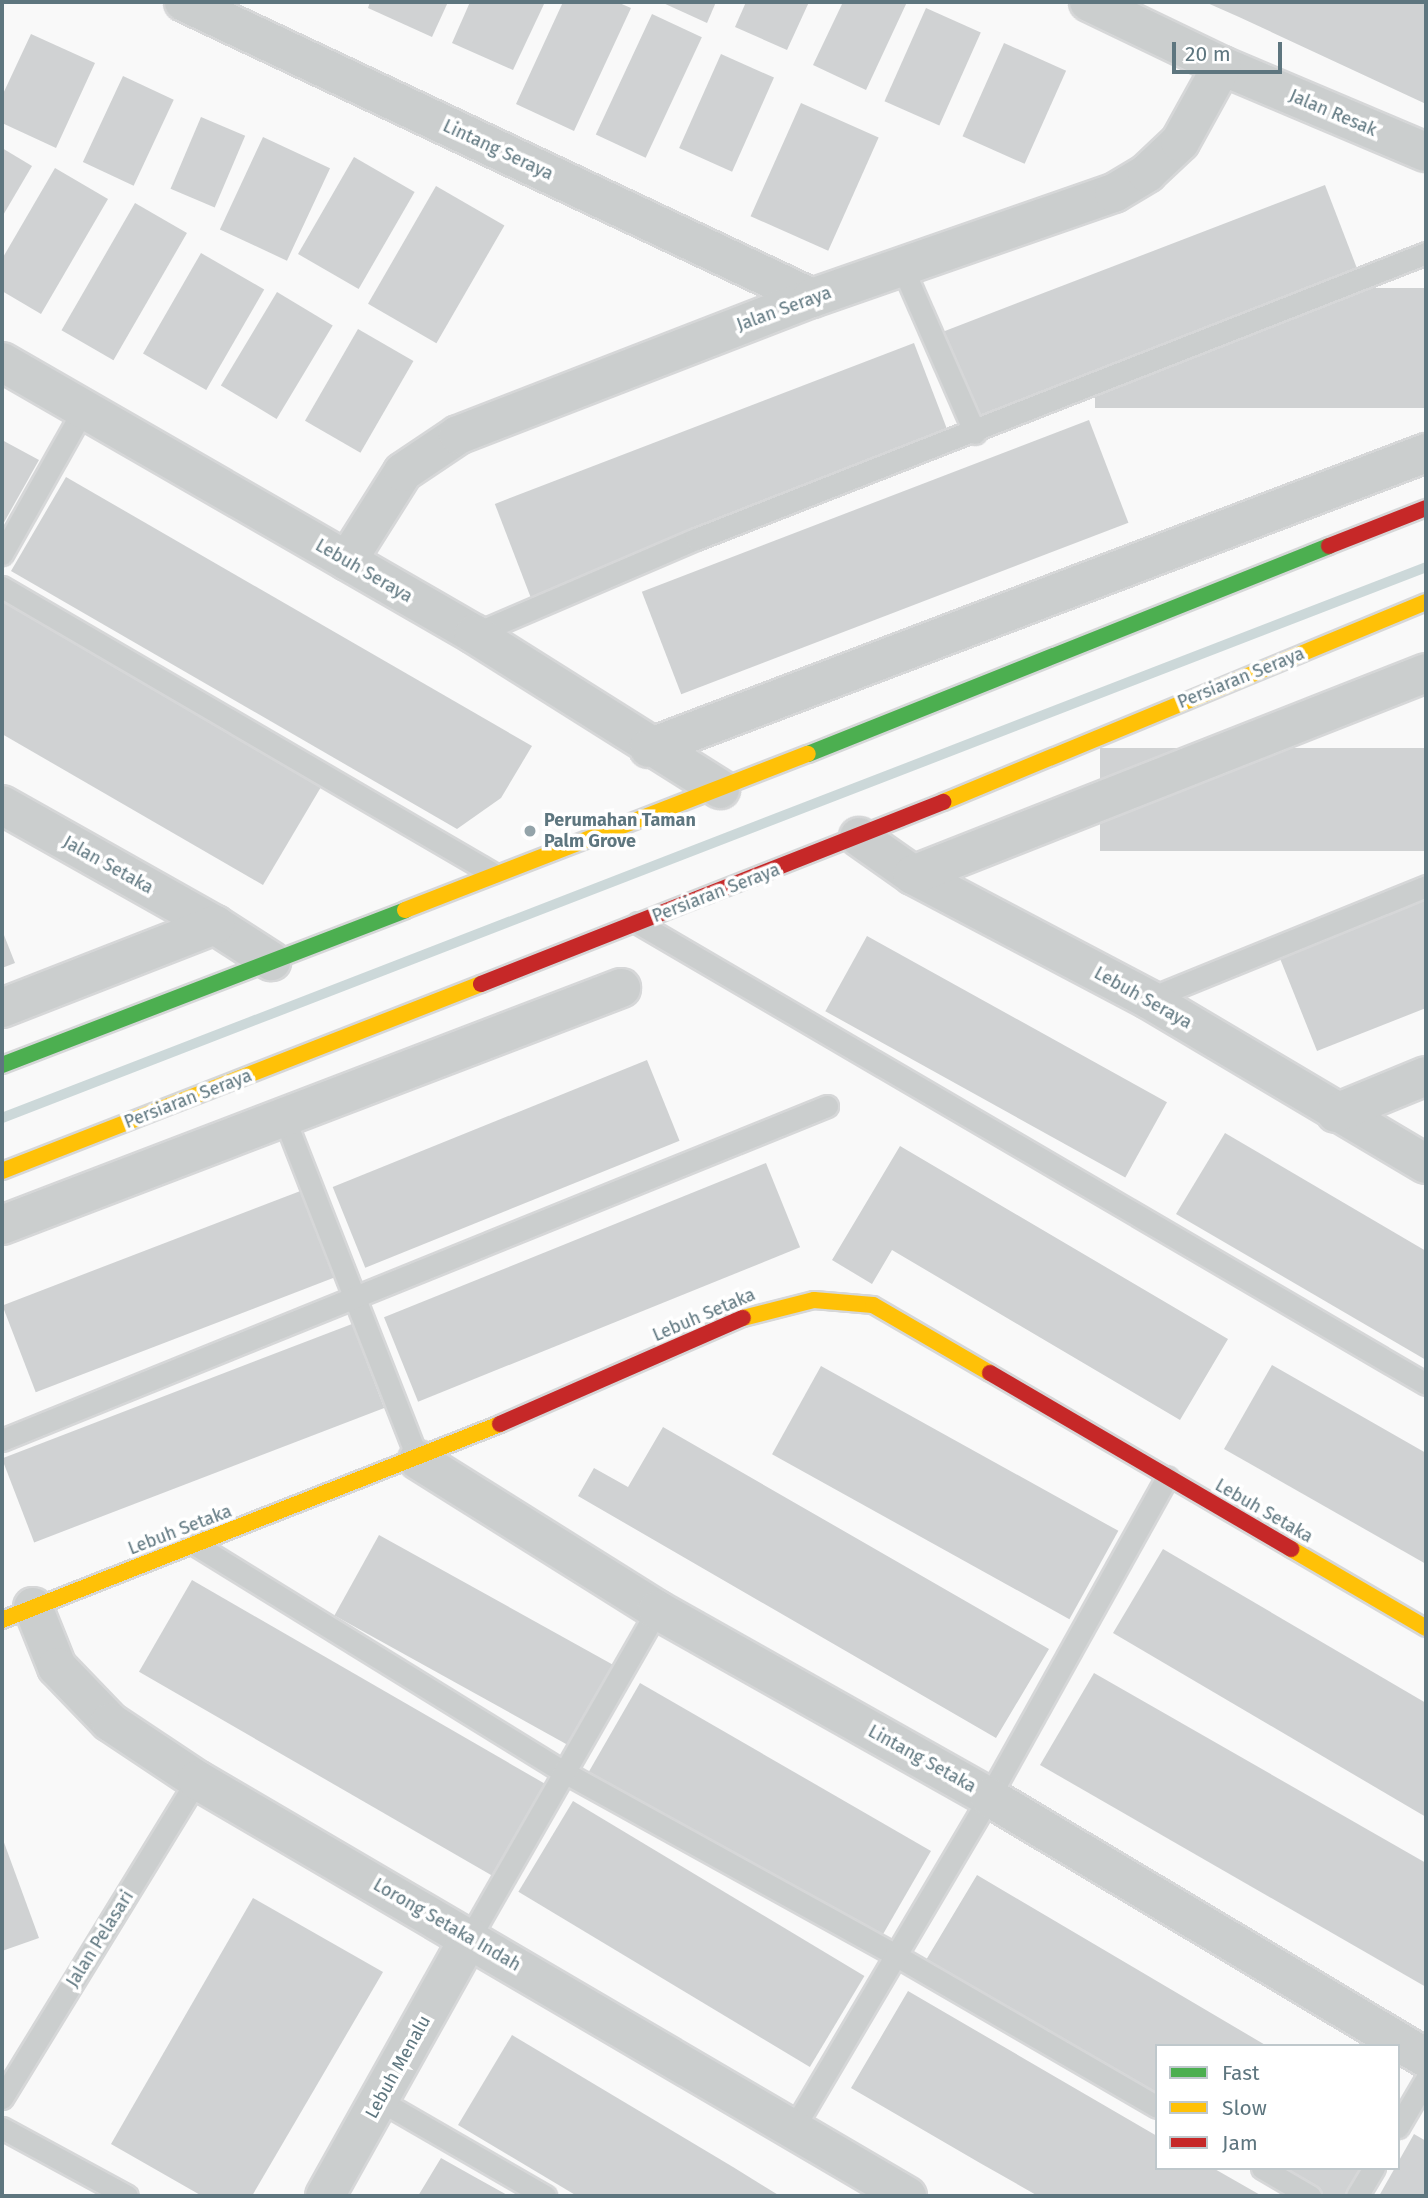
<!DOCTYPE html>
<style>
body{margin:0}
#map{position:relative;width:1428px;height:2198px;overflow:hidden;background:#f9f9f9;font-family:"Fira Sans",sans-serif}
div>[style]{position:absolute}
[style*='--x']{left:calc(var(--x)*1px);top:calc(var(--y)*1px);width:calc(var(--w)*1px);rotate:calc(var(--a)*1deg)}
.stream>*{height:10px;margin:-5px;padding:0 5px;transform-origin:5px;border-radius:5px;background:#ccd8d9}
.building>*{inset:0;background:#d0d2d3;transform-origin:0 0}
.roads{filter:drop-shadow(2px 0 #d6d7d8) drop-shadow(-2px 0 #d6d7d8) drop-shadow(0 2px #d6d7d8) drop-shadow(0 -2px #d6d7d8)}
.lane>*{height:21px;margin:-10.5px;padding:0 10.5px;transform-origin:10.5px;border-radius:10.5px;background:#cbcece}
.street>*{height:38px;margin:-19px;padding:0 19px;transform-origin:19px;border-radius:19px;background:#cbcece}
.fast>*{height:16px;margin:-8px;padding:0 8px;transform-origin:8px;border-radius:8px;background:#4caf50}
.slow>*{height:16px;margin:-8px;padding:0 8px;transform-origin:8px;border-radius:8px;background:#ffc107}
.jam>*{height:16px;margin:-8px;padding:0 8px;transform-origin:8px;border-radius:8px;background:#c62828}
.dots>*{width:19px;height:19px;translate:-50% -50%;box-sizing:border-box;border:4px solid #fff;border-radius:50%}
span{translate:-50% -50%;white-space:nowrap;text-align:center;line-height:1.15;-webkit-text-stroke:7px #fff;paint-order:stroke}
.street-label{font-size:18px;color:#5e767f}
.poi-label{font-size:18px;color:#5e767f;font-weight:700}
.left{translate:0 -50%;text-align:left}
.frame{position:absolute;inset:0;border:4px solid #5e767f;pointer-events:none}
.legend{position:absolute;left:1155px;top:2044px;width:245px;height:126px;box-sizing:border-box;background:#fff;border:2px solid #bfc8cc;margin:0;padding:9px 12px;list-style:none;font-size:21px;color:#5e767f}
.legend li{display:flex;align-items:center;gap:14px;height:35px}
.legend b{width:35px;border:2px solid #bfc8cc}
.scale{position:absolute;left:1172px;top:42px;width:110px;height:32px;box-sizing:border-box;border:4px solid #5e767f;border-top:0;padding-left:9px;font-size:21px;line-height:24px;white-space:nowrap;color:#5e767f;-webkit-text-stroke:5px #fff;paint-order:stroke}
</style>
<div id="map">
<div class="stream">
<i style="--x:2;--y:1118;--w:1527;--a:-21.15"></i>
</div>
<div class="building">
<i style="clip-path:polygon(370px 2px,448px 2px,432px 37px,368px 8px)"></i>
<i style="clip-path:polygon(470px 2px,545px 2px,513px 70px,452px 43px)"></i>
<i style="clip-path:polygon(563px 2px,617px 2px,631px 8px,574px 131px,516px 104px)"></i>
<i style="clip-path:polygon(661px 2px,716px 2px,707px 23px)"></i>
<i style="clip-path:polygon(746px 2px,809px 2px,787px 50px,735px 27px)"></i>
<i style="clip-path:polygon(843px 2px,907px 2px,866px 90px,813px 65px)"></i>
<i style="clip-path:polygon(1205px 2px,1426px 2px,1426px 104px,1239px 17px)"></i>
<i style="left:926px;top:8px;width:60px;height:102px;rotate:24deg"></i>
<i style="left:652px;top:14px;width:55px;height:133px;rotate:25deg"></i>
<i style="clip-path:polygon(31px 34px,95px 63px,56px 148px,2px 123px,2px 96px)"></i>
<i style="left:1004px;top:43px;width:68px;height:102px;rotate:24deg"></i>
<i style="left:721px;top:54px;width:58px;height:103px;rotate:24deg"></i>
<i style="left:123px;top:76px;width:56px;height:95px;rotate:25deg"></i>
<i style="left:801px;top:103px;width:85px;height:124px;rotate:24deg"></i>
<i style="left:201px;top:117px;width:48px;height:78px;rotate:23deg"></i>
<i style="left:263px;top:137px;width:74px;height:102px;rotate:25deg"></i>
<i style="clip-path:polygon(2px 148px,32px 166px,2px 217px)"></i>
<i style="left:354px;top:157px;width:70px;height:112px;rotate:30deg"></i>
<i style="clip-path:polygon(55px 168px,108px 199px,41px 314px,2px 291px,2px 259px)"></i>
<i style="left:1325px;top:185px;width:105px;height:412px;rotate:69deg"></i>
<i style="left:436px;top:186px;width:79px;height:136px;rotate:30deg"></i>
<i style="left:135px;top:203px;width:60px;height:147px;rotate:30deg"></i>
<i style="left:201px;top:253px;width:73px;height:116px;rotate:30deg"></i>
<i style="left:1426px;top:288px;width:120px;height:331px;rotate:90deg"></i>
<i style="left:277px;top:292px;width:65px;height:109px;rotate:31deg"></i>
<i style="left:358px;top:329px;width:64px;height:106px;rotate:30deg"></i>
<i style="left:914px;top:343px;width:107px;height:449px;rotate:69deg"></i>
<i style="left:1089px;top:420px;width:110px;height:479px;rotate:69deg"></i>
<i style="clip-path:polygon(2px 440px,39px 460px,2px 526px)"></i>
<i style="clip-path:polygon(66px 477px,532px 746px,501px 798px,457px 829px,11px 571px)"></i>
<i style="clip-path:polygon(2px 601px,321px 787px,263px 885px,2px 734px)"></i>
<i style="left:1426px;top:748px;width:103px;height:326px;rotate:90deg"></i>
<i style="clip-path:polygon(1426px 893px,1426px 1008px,1317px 1051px,1277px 951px)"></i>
<i style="clip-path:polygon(2px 930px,15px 963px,2px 968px)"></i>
<i style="left:867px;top:936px;width:343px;height:86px;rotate:29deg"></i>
<i style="left:647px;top:1060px;width:87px;height:339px;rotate:68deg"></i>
<i style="clip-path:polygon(1225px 1133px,1426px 1251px,1426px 1360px,1176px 1214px)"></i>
<i style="clip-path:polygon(900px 1146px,1228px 1339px,1180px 1420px,892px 1250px,872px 1284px,832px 1260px)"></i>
<i style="left:766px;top:1163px;width:91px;height:412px;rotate:68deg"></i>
<i style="left:303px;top:1190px;width:93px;height:322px;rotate:69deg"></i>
<i style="left:352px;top:1324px;width:90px;height:375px;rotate:69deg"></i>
<i style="clip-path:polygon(1272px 1365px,1426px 1453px,1426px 1564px,1224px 1449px)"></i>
<i style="left:821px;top:1366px;width:340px;height:101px;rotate:29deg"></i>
<i style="clip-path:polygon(663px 1427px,1049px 1649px,996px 1738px,578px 1496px,594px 1468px,628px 1487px)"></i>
<i style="left:379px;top:1535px;width:268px;height:92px;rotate:29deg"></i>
<i style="clip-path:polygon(1163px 1549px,1426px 1703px,1426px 1817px,1113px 1633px)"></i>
<i style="left:192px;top:1580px;width:409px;height:106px;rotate:30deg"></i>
<i style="clip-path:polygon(1094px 1673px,1426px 1863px,1426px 1987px,1040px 1765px)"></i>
<i style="left:640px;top:1683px;width:336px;height:109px;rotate:30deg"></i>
<i style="left:573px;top:1801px;width:340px;height:106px;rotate:31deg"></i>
<i style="clip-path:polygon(2px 1837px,39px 1938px,2px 1951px)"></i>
<i style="clip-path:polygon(977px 1875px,1267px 2046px,1157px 2046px,1157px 2103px,923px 1965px)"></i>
<i style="clip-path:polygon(253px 1898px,383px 1972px,252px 2196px,202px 2196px,111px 2144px)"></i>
<i style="clip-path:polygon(908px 1991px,1157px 2136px,1157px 2168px,1213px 2168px,1262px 2196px,1038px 2196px,980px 2163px,851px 2088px)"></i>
<i style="clip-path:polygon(512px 2035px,733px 2167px,780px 2196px,577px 2196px,458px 2125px)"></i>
<i style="clip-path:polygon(1414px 2134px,1426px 2141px,1426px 2196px,1379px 2196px)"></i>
<i style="clip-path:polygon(441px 2158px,473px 2176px,509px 2196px,418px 2196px)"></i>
<i style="clip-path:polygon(1268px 2168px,1366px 2168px,1349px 2196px,1316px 2196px)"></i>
</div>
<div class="roads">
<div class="lane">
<i style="--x:903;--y:269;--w:179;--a:66.3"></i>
<i style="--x:2;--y:554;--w:165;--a:-60.6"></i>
<i style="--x:2;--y:587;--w:567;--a:30.27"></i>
<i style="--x:474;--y:634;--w:241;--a:-23.2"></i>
<i style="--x:696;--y:539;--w:784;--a:-21.39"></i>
<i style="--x:638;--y:923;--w:913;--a:30.33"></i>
<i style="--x:1148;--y:999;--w:300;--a:-22.1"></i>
<i style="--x:283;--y:1115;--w:370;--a:68.6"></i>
<i style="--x:2;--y:1440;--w:890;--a:-22.04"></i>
<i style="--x:196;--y:1545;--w:432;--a:31.7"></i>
<i style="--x:564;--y:1772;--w:378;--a:28.9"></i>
<i style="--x:895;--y:1955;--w:303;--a:30.1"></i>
<i style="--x:470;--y:1937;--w:377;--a:-60.2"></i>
<i style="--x:2;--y:2098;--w:373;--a:-58.5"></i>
<i style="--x:379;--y:2100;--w:192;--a:30"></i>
<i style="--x:1398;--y:2127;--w:56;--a:-59.7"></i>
<i style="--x:2;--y:2128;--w:142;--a:28.5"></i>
<i style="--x:793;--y:2129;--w:386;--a:-59.4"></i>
<i style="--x:989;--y:1797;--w:366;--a:-60.9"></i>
<i style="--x:1262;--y:2168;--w:56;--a:30.3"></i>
<i style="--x:1357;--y:2196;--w:33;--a:-59"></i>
</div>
<div class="street">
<i style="--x:184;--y:2;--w:694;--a:25.24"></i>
<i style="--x:1089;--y:2;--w:148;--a:25.7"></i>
<i style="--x:1222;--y:66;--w:221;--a:22.9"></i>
<i style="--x:2;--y:362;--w:545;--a:29.95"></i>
<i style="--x:474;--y:634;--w:291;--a:32.2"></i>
<i style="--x:347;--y:561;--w:105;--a:-57.8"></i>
<i style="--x:403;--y:472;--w:66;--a:-33.9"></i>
<i style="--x:458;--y:435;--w:380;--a:-21.2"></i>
<i style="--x:812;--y:298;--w:320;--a:-19.2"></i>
<i style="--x:1114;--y:193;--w:39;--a:-31"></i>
<i style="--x:1147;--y:173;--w:45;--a:-43.2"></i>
<i style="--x:1180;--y:142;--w:87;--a:-61.1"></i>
<i style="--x:649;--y:748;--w:831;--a:-20.79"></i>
<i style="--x:2;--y:805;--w:244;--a:29.4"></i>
<i style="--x:215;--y:925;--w:67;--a:32.7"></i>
<i style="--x:859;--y:837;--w:66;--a:35.1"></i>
<i style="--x:913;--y:875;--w:266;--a:27.8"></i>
<i style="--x:1148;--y:999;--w:323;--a:30.7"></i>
<i style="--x:913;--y:875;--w:551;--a:-21.49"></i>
<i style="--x:2;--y:1008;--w:229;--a:-21.3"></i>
<i style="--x:1336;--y:1113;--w:97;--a:-22.3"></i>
<i style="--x:2;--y:1225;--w:663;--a:-20.95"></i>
<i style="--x:418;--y:1460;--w:282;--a:32.1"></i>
<i style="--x:657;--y:1610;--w:381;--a:29.4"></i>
<i style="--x:989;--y:1797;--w:509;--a:30.85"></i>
<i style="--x:33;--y:1607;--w:65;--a:68.2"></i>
<i style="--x:57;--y:1667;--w:76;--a:46.1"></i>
<i style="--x:110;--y:1722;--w:105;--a:33.7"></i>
<i style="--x:197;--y:1780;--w:823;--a:30.37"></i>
<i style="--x:325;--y:2196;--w:297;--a:-60.8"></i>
</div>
<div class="fast">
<i style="--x:808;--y:754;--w:561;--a:-21.76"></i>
<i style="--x:2;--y:1065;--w:432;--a:-21"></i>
</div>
<div class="slow">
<i style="--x:943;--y:802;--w:523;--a:-22.49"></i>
<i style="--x:405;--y:910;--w:432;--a:-21.2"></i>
<i style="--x:2;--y:1171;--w:514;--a:-21.33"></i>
<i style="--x:743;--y:1318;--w:73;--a:-14.2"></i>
<i style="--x:814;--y:1300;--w:59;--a:4.8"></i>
<i style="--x:873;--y:1305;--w:135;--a:30.2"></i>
<i style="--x:1291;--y:1549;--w:156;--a:30.3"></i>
<i style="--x:2;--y:1620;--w:535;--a:-21.48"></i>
</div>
<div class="jam">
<i style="--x:1329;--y:546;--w:104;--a:-21.4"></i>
<i style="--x:481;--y:984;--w:497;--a:-21.5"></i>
<i style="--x:990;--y:1373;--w:349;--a:30.3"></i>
<i style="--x:500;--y:1424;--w:265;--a:-23.6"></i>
</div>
</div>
<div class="dots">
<i style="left:530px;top:831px;background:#94a4aa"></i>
</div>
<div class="street-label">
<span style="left:1333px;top:113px;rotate:23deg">Jalan Resak</span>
<span style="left:498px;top:150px;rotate:25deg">Lintang Seraya</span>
<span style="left:784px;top:309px;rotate:-20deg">Jalan Seraya</span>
<span style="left:364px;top:571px;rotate:30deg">Lebuh Seraya</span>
<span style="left:1241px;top:678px;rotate:-22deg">Persiaran Seraya</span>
<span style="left:108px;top:865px;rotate:29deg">Jalan Setaka</span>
<span style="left:716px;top:893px;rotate:-21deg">Persiaran Seraya</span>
<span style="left:1143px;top:998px;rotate:29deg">Lebuh Seraya</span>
<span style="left:188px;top:1099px;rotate:-21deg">Persiaran Seraya</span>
<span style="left:704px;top:1315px;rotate:-23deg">Lebuh Setaka</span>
<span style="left:1264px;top:1511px;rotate:30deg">Lebuh Setaka</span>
<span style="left:180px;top:1530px;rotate:-21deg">Lebuh Setaka</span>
<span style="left:922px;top:1759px;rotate:29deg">Lintang Setaka</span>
<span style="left:447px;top:1925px;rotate:30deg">Lorong Setaka Indah</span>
<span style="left:100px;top:1939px;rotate:-58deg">Jalan Pelasari</span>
<span style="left:398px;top:2067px;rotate:-61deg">Lebuh Menalu</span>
</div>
<div class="poi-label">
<span class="left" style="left:544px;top:831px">Perumahan Taman<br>Palm Grove</span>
</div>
<div class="frame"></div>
<ul class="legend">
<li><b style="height:9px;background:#4caf50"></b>Fast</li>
<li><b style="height:9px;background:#ffc107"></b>Slow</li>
<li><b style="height:9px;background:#c62828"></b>Jam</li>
</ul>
<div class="scale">20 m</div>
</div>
